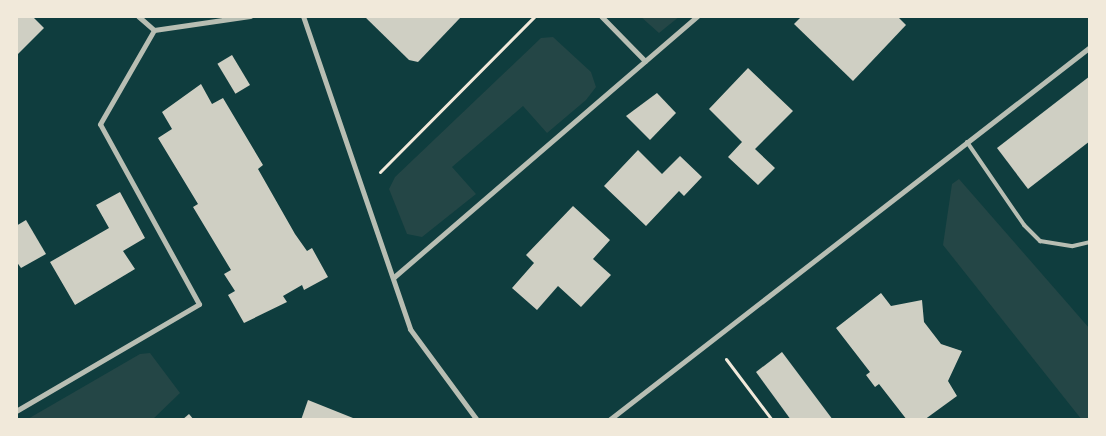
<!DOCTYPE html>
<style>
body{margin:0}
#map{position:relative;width:1106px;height:436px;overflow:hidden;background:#0f3d3e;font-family:Spectral,serif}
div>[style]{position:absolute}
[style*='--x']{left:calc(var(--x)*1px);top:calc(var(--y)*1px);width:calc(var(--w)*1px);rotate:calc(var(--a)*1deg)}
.green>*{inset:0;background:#244646}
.building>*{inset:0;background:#cfcfc3;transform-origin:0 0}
.path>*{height:3px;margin:-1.5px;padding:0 1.5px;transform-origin:1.5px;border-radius:1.5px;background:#f1e9da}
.service>*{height:4px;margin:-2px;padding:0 2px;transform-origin:2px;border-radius:2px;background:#b8beb3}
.minor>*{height:5px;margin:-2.5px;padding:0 2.5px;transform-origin:2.5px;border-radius:2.5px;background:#b8beb3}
span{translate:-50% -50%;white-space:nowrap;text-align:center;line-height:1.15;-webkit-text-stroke:5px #f1e9da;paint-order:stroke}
.frame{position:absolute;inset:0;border:18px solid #f1e9da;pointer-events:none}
</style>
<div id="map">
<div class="green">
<i style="clip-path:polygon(640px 16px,680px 16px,659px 33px)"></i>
<i style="clip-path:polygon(553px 37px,591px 72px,596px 87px,586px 100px,547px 133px,523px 106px,452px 167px,476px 194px,422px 237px,407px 234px,389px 189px,395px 177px,541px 38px)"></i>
<i style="clip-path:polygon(959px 179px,1090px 329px,1090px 420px,1082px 420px,943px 245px,952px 184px)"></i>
<i style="clip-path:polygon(150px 353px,180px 393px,152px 420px,26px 420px,140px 354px)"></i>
</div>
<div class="building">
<i style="clip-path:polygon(16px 16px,32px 16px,44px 28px,16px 56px)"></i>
<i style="clip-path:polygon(364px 16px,458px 16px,460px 18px,418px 62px,409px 60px)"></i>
<i style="clip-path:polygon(802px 16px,897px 16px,906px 25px,853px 81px,794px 24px)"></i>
<i style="left:232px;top:55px;width:35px;height:17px;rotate:59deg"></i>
<i style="clip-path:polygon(748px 68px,793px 111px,755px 149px,775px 168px,758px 185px,728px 157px,742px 142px,709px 109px)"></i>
<i style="clip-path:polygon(1090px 76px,1090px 141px,1028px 189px,997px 148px)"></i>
<i style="clip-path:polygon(201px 84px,212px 104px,223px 98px,263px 165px,258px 169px,295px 234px,307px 251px,312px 248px,328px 277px,304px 290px,302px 285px,283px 296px,287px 302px,244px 323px,228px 295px,235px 291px,224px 274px,231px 270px,193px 207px,198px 204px,158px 138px,172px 129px,162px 112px)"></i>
<i style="clip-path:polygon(657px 93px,676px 113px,650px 140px,626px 116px)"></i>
<i style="clip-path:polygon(638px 150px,662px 174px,680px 156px,702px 177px,684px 196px,679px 191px,646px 226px,604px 186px)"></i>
<i style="clip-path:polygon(120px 192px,145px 238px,123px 251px,135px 269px,75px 305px,50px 262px,109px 228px,96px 205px)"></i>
<i style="clip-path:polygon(573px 206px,610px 240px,593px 259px,611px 275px,581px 307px,558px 286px,537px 310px,512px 288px,534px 263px,526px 255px)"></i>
<i style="clip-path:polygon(26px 220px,46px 254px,21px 268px,16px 261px,16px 226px)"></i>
<i style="clip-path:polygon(881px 293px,891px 306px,922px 300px,924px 322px,941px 344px,962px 351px,948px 381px,957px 396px,924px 420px,907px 420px,879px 384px,875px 387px,866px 375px,870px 372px,836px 328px)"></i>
<i style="clip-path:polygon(782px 352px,833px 420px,791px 420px,756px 372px)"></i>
<i style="clip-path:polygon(308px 400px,358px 420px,301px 420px)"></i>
<i style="clip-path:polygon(189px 414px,194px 420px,182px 420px)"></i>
</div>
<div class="path">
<i style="--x:380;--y:172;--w:220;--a:-45.2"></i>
<i style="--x:726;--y:359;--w:76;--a:53"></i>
</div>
<div class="service">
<i style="--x:967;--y:142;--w:101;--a:55.5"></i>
<i style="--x:1024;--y:225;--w:23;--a:45"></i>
<i style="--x:1040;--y:241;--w:33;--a:9"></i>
<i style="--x:1073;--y:246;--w:17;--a:-13"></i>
</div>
<div class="minor">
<i style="--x:138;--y:16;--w:21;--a:41"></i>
<i style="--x:154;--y:30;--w:97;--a:-8.3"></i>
<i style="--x:303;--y:16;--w:331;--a:71.1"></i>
<i style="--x:410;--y:329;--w:113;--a:53.6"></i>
<i style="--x:601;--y:16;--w:63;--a:45.6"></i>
<i style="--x:394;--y:277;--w:400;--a:-40.7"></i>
<i style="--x:16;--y:411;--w:212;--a:-30.3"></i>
<i style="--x:199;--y:304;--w:205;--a:-118.8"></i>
<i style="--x:100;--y:124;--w:108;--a:-60.1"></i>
<i style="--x:609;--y:420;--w:609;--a:-37.79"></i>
</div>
<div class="frame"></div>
</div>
